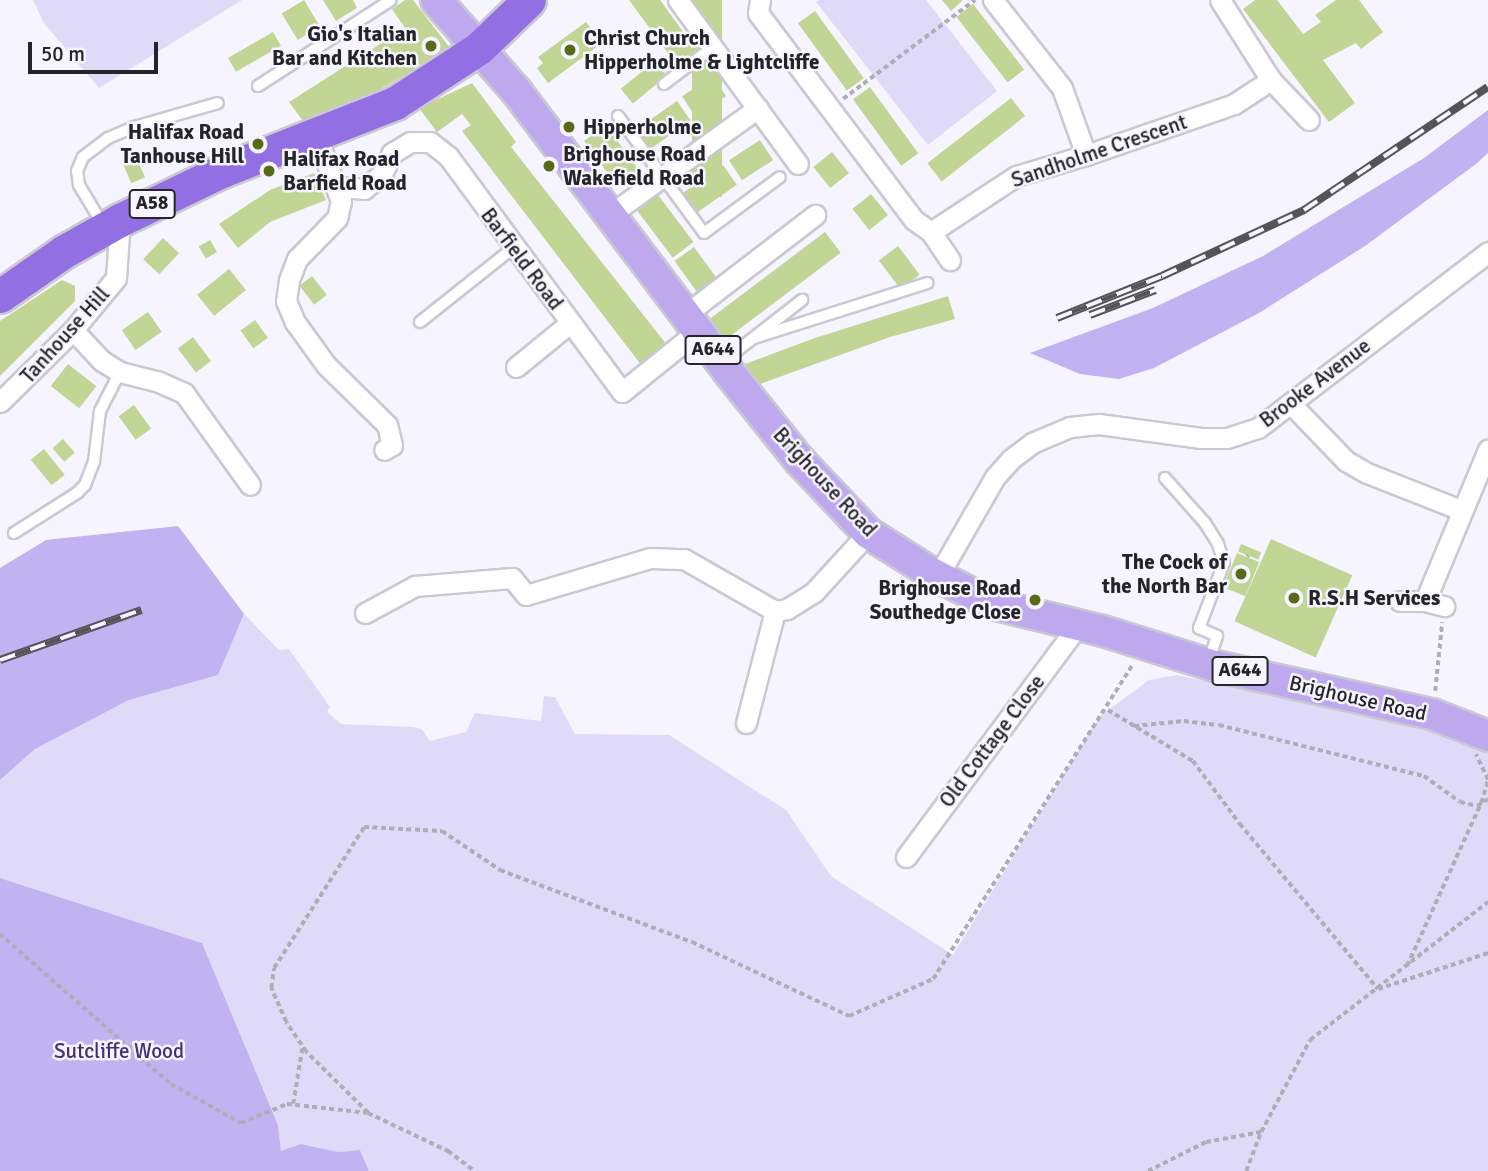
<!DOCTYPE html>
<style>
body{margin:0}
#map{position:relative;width:1488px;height:1171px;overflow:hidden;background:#f6f4ff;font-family:Signika,sans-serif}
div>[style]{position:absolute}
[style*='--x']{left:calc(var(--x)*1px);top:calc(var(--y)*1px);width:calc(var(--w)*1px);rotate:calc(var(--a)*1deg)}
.green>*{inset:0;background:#e0daf9}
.forest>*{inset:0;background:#c1b3f1}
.building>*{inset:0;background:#c1d595;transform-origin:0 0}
.path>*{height:3.5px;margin-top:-1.75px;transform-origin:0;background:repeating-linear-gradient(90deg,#afadb6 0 5px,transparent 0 8.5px)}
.roads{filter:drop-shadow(2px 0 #cac8d2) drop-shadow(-2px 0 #cac8d2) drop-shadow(0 2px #cac8d2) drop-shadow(0 -2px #cac8d2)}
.lane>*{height:10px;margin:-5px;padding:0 5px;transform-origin:5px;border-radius:5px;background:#fff}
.street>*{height:19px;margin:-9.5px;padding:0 9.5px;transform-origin:9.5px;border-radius:9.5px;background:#fff}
.primary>*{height:30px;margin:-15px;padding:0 15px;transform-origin:15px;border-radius:15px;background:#bea9ee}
.highway>*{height:33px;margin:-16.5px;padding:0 16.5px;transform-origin:16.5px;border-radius:16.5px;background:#926fe3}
.rail>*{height:8px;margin-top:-4px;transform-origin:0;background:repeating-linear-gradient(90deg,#f6f4ff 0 16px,#535358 0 32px);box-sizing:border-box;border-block:2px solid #535358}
.dots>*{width:19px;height:19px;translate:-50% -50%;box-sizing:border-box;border:4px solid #f6f4ff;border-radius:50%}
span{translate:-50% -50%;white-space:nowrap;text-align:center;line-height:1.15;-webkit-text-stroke:5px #f6f4ff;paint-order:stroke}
.shield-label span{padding:2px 5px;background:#f6f4ff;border:2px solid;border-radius:5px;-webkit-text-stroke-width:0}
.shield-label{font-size:19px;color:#252529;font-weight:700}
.poi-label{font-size:21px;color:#252529;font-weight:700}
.right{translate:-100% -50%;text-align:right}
.left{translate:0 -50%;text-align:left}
.street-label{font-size:21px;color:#252529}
.park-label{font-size:21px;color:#452e75}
.scale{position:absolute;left:28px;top:42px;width:130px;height:32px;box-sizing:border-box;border:4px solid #252529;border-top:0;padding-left:9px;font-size:21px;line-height:24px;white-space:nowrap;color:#252529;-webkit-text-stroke:5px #f6f4ff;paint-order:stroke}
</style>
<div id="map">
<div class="green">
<i style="clip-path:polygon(33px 0,242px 0,99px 88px,43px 22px)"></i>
<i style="clip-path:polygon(819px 0,926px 0,997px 91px,928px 145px,816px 2px)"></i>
<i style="clip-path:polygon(244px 614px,279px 650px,289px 649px,330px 707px,327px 712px,341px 724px,412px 727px,422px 729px,430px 741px,466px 732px,475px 713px,541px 721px,544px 696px,555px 697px,575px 734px,669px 735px,786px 810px,831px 876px,953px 955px,1099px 717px,1149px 680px,1177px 675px,1436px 731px,1488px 753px,1488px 1171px,369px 1171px,360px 1150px,338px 1152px,301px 1144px,281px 1152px,278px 1125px,202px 943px,0 878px,0 780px,35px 749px,129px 700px,217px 675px)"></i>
</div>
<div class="forest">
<i style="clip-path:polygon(1488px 110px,1488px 153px,1476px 164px,1365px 246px,1259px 313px,1154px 368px,1119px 379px,1080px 374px,1030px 353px,1153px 308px,1263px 256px,1424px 158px)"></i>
<i style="clip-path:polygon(178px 526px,244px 614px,218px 675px,129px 700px,35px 749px,0 780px,0 568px,46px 540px)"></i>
<i style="clip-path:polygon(0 878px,202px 943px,278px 1125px,281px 1151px,301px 1144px,338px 1152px,360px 1150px,369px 1171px,0 1171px)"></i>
</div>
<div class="building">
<i style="left:304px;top:0;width:31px;height:26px;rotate:59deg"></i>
<i style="clip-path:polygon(323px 0,353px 0,357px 8px,336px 21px)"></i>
<i style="clip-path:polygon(405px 0,413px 0,450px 48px,379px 90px,303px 121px,289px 102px,405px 28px,392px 9px)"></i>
<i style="clip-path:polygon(629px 0,660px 0,698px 52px,678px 67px)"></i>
<i style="left:692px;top:0;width:30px;height:197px"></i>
<i style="clip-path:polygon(942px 0,963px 0,951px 11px)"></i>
<i style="clip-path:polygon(1255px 0,1277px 0,1303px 34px,1321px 22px,1315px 15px,1336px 0,1359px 0,1383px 32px,1361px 49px,1356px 43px,1323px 60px,1355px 103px,1329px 122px,1243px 9px)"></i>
<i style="left:973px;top:4px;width:83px;height:21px;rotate:52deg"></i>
<i style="left:815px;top:11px;width:83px;height:21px;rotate:54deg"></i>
<i style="clip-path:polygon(586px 22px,602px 43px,548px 83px,537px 68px,543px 63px,538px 57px)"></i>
<i style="left:273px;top:32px;width:16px;height:52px;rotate:60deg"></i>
<i style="left:655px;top:61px;width:19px;height:44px;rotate:51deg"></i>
<i style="left:713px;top:76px;width:24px;height:37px;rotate:57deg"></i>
<i style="clip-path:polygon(472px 83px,516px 142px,511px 147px,667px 345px,642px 366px,462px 131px,471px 125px,462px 114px,437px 132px,419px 108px)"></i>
<i style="left:870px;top:87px;width:82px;height:21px;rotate:54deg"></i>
<i style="left:1011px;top:98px;width:23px;height:106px;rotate:52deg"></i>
<i style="left:677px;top:101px;width:24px;height:50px;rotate:55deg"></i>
<i style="left:606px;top:125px;width:58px;height:27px;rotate:54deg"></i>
<i style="left:760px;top:140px;width:24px;height:37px;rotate:57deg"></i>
<i style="left:832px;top:152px;width:27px;height:24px;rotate:51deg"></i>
<i style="left:137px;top:159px;width:20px;height:15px;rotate:66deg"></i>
<i style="left:723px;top:165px;width:24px;height:51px;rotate:55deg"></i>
<i style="clip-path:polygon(314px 173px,326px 200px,270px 222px,238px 248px,219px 224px,270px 190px)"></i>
<i style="left:871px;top:194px;width:27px;height:24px;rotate:51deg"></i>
<i style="left:658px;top:195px;width:59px;height:26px;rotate:53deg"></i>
<i style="left:825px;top:232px;width:26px;height:147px;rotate:53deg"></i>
<i style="left:163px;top:238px;width:22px;height:29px;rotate:43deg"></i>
<i style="left:210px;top:240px;width:14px;height:13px;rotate:60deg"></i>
<i style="left:898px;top:246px;width:36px;height:24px;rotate:53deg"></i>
<i style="left:694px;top:247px;width:42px;height:24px;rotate:54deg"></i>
<i style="left:229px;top:269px;width:27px;height:41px;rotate:51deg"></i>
<i style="left:312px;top:276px;width:24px;height:16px;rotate:52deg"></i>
<i style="clip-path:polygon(62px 280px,75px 286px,75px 301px,0 376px,0 321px)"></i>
<i style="clip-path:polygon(948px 296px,955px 319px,890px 337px,760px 384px,745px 364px,815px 338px)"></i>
<i style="left:148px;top:312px;width:24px;height:32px;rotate:55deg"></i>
<i style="left:255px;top:320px;width:22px;height:18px;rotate:54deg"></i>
<i style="left:193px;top:337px;width:30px;height:19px;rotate:53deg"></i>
<i style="left:68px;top:364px;width:36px;height:28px;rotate:38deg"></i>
<i style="left:134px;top:405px;width:29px;height:19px;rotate:54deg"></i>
<i style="left:63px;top:439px;width:18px;height:14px;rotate:49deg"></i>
<i style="left:44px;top:449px;width:33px;height:17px;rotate:51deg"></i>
<i style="left:1271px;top:539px;width:89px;height:90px;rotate:24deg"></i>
<i style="left:1241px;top:544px;width:22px;height:8px;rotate:22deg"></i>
<i style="left:1237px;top:553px;width:24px;height:37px;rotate:22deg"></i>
</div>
<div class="path">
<i style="--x:843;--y:99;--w:165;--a:-36.9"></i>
<i style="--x:1247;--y:557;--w:2;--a:-63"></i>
<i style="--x:1435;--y:691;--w:69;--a:-84.2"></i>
<i style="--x:1108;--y:710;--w:99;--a:31"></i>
<i style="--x:1193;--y:761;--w:79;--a:53.3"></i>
<i style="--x:1240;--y:824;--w:215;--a:50.1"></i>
<i style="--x:1378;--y:989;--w:116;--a:-18.1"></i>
<i style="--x:1134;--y:726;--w:50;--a:-5.7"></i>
<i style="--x:1184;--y:721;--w:35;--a:7"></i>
<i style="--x:1219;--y:725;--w:211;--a:14"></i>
<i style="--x:1424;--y:776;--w:44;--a:35.8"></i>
<i style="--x:1460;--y:802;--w:17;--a:13"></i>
<i style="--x:1477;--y:806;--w:13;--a:-32"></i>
<i style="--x:0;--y:934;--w:227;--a:41.3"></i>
<i style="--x:171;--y:1084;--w:80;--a:29.1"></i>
<i style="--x:241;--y:1123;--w:50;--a:-22.4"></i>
<i style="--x:287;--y:1104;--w:81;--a:6.3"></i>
<i style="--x:368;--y:1113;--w:89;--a:25.4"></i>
<i style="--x:448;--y:1151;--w:34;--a:37"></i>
<i style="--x:1407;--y:966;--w:179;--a:-65.6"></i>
<i style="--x:1481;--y:803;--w:24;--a:-73"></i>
<i style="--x:1488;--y:780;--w:28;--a:-116"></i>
<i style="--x:293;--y:1104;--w:56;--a:-80.7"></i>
<i style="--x:368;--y:1113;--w:87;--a:-135.5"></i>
<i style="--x:306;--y:1052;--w:36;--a:-124"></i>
<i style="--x:286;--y:1022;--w:37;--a:-114"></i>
<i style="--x:271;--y:988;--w:20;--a:-81"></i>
<i style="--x:274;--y:968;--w:167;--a:-57.4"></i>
<i style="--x:364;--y:827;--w:78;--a:2.9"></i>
<i style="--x:442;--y:831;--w:70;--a:33.9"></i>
<i style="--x:500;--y:870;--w:205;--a:20.6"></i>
<i style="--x:692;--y:942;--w:174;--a:25.2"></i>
<i style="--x:849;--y:1016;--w:92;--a:-23.8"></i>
<i style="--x:933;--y:979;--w:373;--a:-57.6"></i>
<i style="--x:1148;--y:1171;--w:65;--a:-26.6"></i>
<i style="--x:1206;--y:1142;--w:56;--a:-10.3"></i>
<i style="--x:1261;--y:1132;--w:104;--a:-62"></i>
<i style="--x:1310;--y:1040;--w:225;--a:-37.8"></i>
<i style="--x:1246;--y:1171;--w:42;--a:-69"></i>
</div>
<div class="roads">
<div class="lane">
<i style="--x:664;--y:84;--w:61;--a:-37.1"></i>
<i style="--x:258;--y:86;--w:158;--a:-32.9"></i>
<i style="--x:618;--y:116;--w:145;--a:53.7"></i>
<i style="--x:704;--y:233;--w:94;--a:-36.4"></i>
<i style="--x:103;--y:225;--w:47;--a:-121"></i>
<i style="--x:79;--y:185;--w:14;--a:-98"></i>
<i style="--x:77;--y:171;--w:15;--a:-67"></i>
<i style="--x:83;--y:157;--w:31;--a:-37"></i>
<i style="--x:108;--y:138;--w:28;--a:-23"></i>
<i style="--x:134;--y:127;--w:87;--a:-15.9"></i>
<i style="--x:420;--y:322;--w:119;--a:-38.5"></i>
<i style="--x:754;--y:338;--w:182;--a:-17.6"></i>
<i style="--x:725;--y:360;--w:98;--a:-37.9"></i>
<i style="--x:1165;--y:478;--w:60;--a:48.4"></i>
<i style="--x:1205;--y:523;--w:25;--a:58"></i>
<i style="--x:1218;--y:544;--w:20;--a:72"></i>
<i style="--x:1224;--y:563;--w:70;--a:111"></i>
<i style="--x:1199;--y:628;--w:20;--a:24"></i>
<i style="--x:1217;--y:636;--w:25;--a:108"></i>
<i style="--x:14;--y:533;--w:75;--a:-32.4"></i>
<i style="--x:77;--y:493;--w:11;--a:-45"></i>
<i style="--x:85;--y:485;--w:25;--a:-69"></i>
<i style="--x:94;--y:462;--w:51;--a:-83.3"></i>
<i style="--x:100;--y:411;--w:44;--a:-62.9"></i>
</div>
<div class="street">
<i style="--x:678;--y:0;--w:203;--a:53.8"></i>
<i style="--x:760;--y:0;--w:13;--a:99"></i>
<i style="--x:758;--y:13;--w:259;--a:53"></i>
<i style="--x:914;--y:220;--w:21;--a:35"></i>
<i style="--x:931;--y:232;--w:34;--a:56"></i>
<i style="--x:993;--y:0;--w:112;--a:51.9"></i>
<i style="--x:1062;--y:88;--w:71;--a:70.3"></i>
<i style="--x:1220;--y:0;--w:95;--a:57.5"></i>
<i style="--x:1271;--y:80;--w:55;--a:46.5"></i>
<i style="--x:316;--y:135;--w:71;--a:69.3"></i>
<i style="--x:341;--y:201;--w:17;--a:103"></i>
<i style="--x:337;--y:218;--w:57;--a:134.3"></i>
<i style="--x:297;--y:259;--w:22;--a:111"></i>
<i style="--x:289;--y:280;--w:21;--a:98"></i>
<i style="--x:286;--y:301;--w:23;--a:67"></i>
<i style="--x:295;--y:322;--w:53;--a:54.2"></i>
<i style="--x:326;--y:365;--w:86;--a:44.5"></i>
<i style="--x:387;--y:425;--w:21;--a:76"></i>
<i style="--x:392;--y:445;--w:9;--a:148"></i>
<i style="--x:337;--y:187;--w:27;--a:4"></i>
<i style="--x:364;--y:189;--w:23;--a:-40"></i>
<i style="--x:382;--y:174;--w:23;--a:-65"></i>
<i style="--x:392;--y:153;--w:21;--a:-31"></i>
<i style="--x:410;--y:142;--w:20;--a:0"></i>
<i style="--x:430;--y:142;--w:23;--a:38"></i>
<i style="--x:448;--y:156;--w:293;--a:53.6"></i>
<i style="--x:622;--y:392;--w:97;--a:-38.8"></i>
<i style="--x:611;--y:214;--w:181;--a:-35.8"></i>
<i style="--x:931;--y:232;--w:102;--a:-33.4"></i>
<i style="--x:1016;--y:176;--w:73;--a:-16.7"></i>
<i style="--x:1086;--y:155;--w:157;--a:-19"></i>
<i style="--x:1234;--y:104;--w:44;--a:-33"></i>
<i style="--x:686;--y:314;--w:163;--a:-37.5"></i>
<i style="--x:73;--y:330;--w:42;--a:46.9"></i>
<i style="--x:102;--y:361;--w:21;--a:31"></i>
<i style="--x:120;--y:372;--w:38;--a:14"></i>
<i style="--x:157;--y:381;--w:30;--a:24"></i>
<i style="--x:184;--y:393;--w:113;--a:54.3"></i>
<i style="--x:516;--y:367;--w:70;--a:-39.2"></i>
<i style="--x:0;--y:402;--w:103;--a:-44.6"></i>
<i style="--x:73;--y:330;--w:67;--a:-50.4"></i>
<i style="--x:116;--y:278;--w:58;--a:-86.1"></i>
<i style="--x:1291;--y:404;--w:79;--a:46"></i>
<i style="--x:1346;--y:461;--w:24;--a:30"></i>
<i style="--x:1367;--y:473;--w:101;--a:21.5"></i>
<i style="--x:938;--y:576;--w:114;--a:-60.1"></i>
<i style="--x:995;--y:477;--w:24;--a:-48"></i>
<i style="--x:1011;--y:459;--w:26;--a:-37"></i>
<i style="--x:1032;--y:443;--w:41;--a:-22.8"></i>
<i style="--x:1070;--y:427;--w:29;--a:-6"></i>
<i style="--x:1099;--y:424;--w:103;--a:7.8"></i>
<i style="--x:1201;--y:438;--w:26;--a:0"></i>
<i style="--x:1227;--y:438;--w:33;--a:-18"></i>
<i style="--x:1258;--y:428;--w:290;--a:-37.4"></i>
<i style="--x:1400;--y:601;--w:25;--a:0"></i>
<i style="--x:1425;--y:601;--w:20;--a:15"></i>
<i style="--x:1425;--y:601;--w:164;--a:-67.4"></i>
<i style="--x:365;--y:613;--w:57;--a:-28.4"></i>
<i style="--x:415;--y:586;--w:97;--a:-4.7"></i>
<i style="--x:512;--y:578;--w:22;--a:51"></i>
<i style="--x:526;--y:595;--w:129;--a:-16.6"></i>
<i style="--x:650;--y:558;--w:34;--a:2"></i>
<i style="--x:684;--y:559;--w:105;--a:29.7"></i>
<i style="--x:775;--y:611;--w:12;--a:-9"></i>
<i style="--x:787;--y:609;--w:32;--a:-32"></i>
<i style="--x:814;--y:592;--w:80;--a:-47.5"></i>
<i style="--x:746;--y:723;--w:116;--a:-75.5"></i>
<i style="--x:906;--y:857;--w:289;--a:-53.4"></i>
</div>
<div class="primary">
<i style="--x:436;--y:0;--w:123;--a:48.6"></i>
<i style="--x:517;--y:92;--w:348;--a:52.9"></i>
<i style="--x:727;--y:370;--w:117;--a:51.3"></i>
<i style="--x:800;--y:461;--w:99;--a:46.6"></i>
<i style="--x:868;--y:533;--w:71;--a:32.3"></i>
<i style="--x:928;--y:571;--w:72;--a:27.3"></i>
<i style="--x:992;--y:604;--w:114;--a:13.7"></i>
<i style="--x:1103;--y:631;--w:117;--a:17.4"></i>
<i style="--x:1215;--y:666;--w:222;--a:12.5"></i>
<i style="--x:1432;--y:714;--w:60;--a:21.4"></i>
</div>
<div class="highway">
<i style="--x:0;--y:296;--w:77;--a:-34.9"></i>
<i style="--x:63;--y:252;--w:65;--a:-29.3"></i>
<i style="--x:120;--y:220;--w:115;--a:-25.7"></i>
<i style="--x:224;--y:170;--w:184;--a:-21.4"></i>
<i style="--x:395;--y:103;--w:100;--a:-33.2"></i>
<i style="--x:479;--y:48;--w:69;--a:-43.8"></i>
</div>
</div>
<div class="rail">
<i style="--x:1090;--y:315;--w:70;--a:-21"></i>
<i style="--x:1057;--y:318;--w:113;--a:-21.8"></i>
<i style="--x:1162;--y:276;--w:157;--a:-24.9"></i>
<i style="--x:1304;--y:210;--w:221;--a:-33.8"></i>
<i style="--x:0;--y:660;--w:150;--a:-19.5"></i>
</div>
<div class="dots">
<i style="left:431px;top:46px;background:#576a18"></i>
<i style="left:570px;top:50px;background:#576a18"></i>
<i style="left:569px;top:127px;background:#576a18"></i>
<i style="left:258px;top:144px;background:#576a18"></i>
<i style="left:549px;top:166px;background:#576a18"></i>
<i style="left:269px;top:171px;background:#576a18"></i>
<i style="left:1241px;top:574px;background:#576a18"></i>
<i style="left:1294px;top:598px;background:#576a18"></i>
<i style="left:1035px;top:600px;background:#576a18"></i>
</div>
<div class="shield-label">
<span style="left:152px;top:204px">A58</span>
<span style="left:713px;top:350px">A644</span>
<span style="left:1240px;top:671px">A644</span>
</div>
<div class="poi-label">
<span class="right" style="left:417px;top:46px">Gio's Italian<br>Bar and Kitchen</span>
<span class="left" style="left:584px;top:50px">Christ Church<br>Hipperholme &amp; Lightcliffe</span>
<span class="left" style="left:583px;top:127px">Hipperholme</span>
<span class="right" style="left:244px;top:144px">Halifax Road<br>Tanhouse Hill</span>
<span class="left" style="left:563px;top:166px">Brighouse Road<br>Wakefield Road</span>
<span class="left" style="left:283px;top:171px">Halifax Road<br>Barfield Road</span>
<span class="right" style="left:1227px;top:574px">The Cock of<br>the North Bar</span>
<span class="right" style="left:1021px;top:600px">Brighouse Road<br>Southedge Close</span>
<span class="left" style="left:1308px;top:598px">R.S.H Services</span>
</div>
<div class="street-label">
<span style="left:1099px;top:151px;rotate:-19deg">Sandholme Crescent</span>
<span style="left:522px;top:259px;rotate:53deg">Barfield Road</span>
<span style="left:65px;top:335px;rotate:-48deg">Tanhouse Hill</span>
<span style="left:1315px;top:383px;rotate:-37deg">Brooke Avenue</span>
<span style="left:825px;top:482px;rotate:47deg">Brighouse Road</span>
<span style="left:1358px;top:698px;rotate:13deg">Brighouse Road</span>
<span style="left:992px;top:741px;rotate:-53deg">Old Cottage Close</span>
</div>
<div class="park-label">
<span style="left:119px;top:1051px">Sutcliffe Wood</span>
</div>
<div class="scale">50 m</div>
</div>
